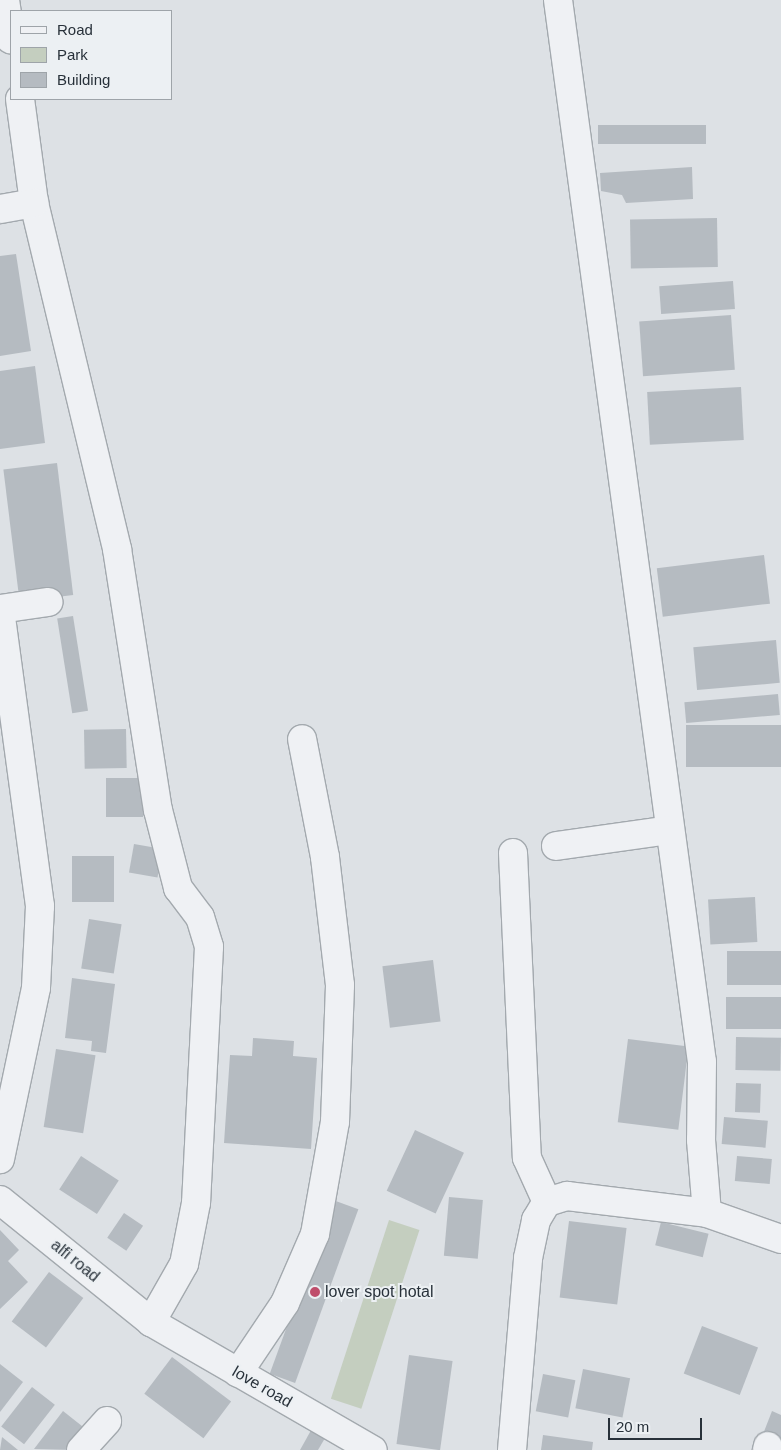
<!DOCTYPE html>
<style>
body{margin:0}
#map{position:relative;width:781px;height:1450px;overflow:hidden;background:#dde1e5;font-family:Arial,sans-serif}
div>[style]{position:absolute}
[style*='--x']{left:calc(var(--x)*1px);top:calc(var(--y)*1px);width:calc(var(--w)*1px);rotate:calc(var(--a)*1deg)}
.green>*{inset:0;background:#c4cebf;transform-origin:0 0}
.building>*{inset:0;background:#b5bbc1;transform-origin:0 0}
.roads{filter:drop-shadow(1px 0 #a3a9ae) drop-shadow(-1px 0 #a3a9ae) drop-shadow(0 1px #a3a9ae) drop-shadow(0 -1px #a3a9ae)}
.minor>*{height:28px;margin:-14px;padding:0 14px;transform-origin:14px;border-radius:14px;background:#eff1f4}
.dots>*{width:14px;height:14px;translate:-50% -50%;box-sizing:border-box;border:2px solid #ecf0f3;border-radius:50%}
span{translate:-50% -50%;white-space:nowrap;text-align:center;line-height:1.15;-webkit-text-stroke:4px #ecf0f3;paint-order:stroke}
.street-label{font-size:16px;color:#28313a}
.poi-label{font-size:16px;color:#28313a}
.left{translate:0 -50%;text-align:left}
.legend{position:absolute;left:10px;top:10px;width:162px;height:90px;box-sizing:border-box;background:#ecf0f3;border:1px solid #9ea4a9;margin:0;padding:6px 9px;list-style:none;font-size:15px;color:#28313a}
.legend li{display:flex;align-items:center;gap:10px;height:25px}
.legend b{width:25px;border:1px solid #9ea4a9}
.scale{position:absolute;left:608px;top:1418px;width:94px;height:22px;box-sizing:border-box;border:2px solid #28313a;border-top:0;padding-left:6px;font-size:15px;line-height:18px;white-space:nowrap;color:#28313a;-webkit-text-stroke:4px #ecf0f3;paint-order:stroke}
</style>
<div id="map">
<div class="green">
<i style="left:389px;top:1220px;width:32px;height:188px;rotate:18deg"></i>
</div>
<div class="building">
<i style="left:706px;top:125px;width:19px;height:108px;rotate:90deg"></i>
<i style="clip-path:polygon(692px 167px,693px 199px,626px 203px,622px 195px,601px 191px,600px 173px)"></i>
<i style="left:717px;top:218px;width:49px;height:87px;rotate:89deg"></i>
<i style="clip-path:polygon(16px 254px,31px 351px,0 356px,0 256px)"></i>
<i style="left:733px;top:281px;width:28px;height:74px;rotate:86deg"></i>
<i style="left:731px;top:315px;width:55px;height:92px;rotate:86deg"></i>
<i style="clip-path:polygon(35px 366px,45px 443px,0 449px,0 371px)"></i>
<i style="left:741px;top:387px;width:53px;height:94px;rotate:87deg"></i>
<i style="left:57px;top:463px;width:133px;height:54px;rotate:83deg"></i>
<i style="left:764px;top:555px;width:49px;height:108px;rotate:83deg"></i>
<i style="left:73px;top:616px;width:96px;height:16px;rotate:81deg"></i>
<i style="left:776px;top:640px;width:43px;height:83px;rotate:85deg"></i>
<i style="left:778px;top:694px;width:21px;height:94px;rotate:85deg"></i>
<i style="left:781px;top:725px;width:42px;height:95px;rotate:90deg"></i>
<i style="left:126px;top:729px;width:39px;height:42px;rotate:89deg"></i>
<i style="left:143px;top:778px;width:39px;height:37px;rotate:90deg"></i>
<i style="left:134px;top:844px;width:29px;height:29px;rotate:10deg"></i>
<i style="left:72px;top:856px;width:42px;height:46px"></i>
<i style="left:755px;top:897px;width:45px;height:47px;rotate:87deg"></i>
<i style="left:89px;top:919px;width:33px;height:50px;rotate:9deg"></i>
<i style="left:781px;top:951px;width:34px;height:54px;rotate:90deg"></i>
<i style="left:433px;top:960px;width:62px;height:51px;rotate:83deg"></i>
<i style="clip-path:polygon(72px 978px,115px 984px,106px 1053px,91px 1051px,92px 1041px,65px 1038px)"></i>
<i style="left:781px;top:997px;width:32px;height:55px;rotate:90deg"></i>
<i style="left:736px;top:1037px;width:45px;height:33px;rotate:1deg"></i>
<i style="clip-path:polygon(253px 1038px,294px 1041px,293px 1056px,317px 1058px,311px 1149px,224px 1143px,230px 1055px,252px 1056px)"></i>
<i style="left:628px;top:1039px;width:61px;height:84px;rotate:7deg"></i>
<i style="left:56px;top:1049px;width:40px;height:79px;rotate:9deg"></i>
<i style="left:736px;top:1083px;width:25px;height:29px;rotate:2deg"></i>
<i style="left:724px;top:1117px;width:44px;height:27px;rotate:5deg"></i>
<i style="left:415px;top:1130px;width:54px;height:67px;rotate:25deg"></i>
<i style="left:81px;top:1156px;width:45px;height:40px;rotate:33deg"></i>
<i style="left:737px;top:1156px;width:35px;height:25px;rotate:5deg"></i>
<i style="left:449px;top:1197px;width:34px;height:59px;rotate:5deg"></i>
<i style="left:333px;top:1200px;width:27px;height:185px;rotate:20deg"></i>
<i style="left:124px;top:1213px;width:23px;height:30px;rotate:34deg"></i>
<i style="left:569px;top:1221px;width:58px;height:77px;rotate:7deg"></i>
<i style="left:661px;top:1222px;width:49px;height:24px;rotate:14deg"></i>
<i style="clip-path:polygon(0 1230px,19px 1250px,8px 1261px,28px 1282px,0 1309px)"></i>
<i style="left:49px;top:1272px;width:43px;height:62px;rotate:37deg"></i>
<i style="left:702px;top:1326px;width:60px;height:51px;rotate:21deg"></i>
<i style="left:409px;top:1355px;width:44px;height:90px;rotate:8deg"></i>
<i style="left:172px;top:1357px;width:74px;height:46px;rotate:37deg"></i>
<i style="clip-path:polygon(0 1364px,23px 1382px,0 1412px)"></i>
<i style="left:583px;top:1369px;width:48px;height:40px;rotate:11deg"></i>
<i style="left:543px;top:1374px;width:33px;height:38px;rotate:11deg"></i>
<i style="left:32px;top:1387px;width:29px;height:50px;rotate:38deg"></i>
<i style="clip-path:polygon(63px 1411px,87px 1430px,74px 1450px,34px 1449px)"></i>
<i style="clip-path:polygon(772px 1411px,781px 1415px,781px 1450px,760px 1442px)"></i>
<i style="clip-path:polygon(314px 1425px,328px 1433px,318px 1450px,300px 1450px)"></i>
<i style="clip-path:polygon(543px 1435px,593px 1442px,592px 1450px,541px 1450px)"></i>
<i style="clip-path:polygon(2px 1437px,18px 1450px,0 1450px)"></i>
</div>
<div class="roads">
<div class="minor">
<i style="--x:5;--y:0;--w:40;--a:81.5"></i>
<i style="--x:558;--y:0;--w:1072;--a:82.28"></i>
<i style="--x:702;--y:1062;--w:78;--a:90.7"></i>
<i style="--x:701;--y:1140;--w:73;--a:85.3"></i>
<i style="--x:20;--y:99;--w:105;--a:82.3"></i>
<i style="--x:34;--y:203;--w:356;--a:76.5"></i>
<i style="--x:117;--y:549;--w:264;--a:81.1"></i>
<i style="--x:158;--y:810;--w:81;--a:75.6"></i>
<i style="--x:178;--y:888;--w:36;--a:53"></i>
<i style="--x:200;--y:917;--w:31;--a:73"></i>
<i style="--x:209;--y:947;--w:256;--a:92.9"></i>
<i style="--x:196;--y:1203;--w:62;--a:101.1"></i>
<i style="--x:184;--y:1264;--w:67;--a:119.6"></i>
<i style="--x:0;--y:209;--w:35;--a:-10"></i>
<i style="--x:0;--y:609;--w:49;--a:-8.3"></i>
<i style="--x:0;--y:610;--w:299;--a:82.3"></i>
<i style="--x:40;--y:906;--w:82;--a:92.8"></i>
<i style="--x:36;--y:988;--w:175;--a:101.9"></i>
<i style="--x:556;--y:846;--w:115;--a:-8"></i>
<i style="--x:513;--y:853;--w:305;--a:87.4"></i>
<i style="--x:527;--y:1158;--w:48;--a:65.6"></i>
<i style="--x:0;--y:1200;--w:194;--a:38.9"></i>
<i style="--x:151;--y:1322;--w:256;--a:30"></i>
<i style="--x:238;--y:1373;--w:84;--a:-56.1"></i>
<i style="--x:285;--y:1303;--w:75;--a:-66.5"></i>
<i style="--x:315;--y:1234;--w:114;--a:-79.9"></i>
<i style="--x:335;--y:1122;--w:137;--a:-87.9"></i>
<i style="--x:340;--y:985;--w:129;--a:-96.7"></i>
<i style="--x:325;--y:857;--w:120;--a:-101"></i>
<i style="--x:81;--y:1450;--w:39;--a:-48"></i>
<i style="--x:512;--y:1450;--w:193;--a:-85.2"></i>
<i style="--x:528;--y:1258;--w:39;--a:-78"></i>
<i style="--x:536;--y:1220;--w:21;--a:-59"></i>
<i style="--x:547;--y:1202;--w:21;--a:-17"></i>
<i style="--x:567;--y:1196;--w:141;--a:6.9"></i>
<i style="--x:707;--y:1213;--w:78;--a:19.4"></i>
<i style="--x:767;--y:1450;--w:4;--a:-76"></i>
</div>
</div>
<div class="dots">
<i style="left:315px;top:1292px;background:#bf4d6b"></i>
</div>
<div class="street-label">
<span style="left:75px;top:1261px;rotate:39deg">alfi road</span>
<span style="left:262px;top:1387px;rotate:30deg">love road</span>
</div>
<div class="poi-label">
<span class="left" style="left:325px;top:1292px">lover spot hotal</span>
</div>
<ul class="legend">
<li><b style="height:6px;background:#eff1f4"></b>Road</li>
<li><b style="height:14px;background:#c4cebf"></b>Park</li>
<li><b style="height:14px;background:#b5bbc1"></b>Building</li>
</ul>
<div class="scale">20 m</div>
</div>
